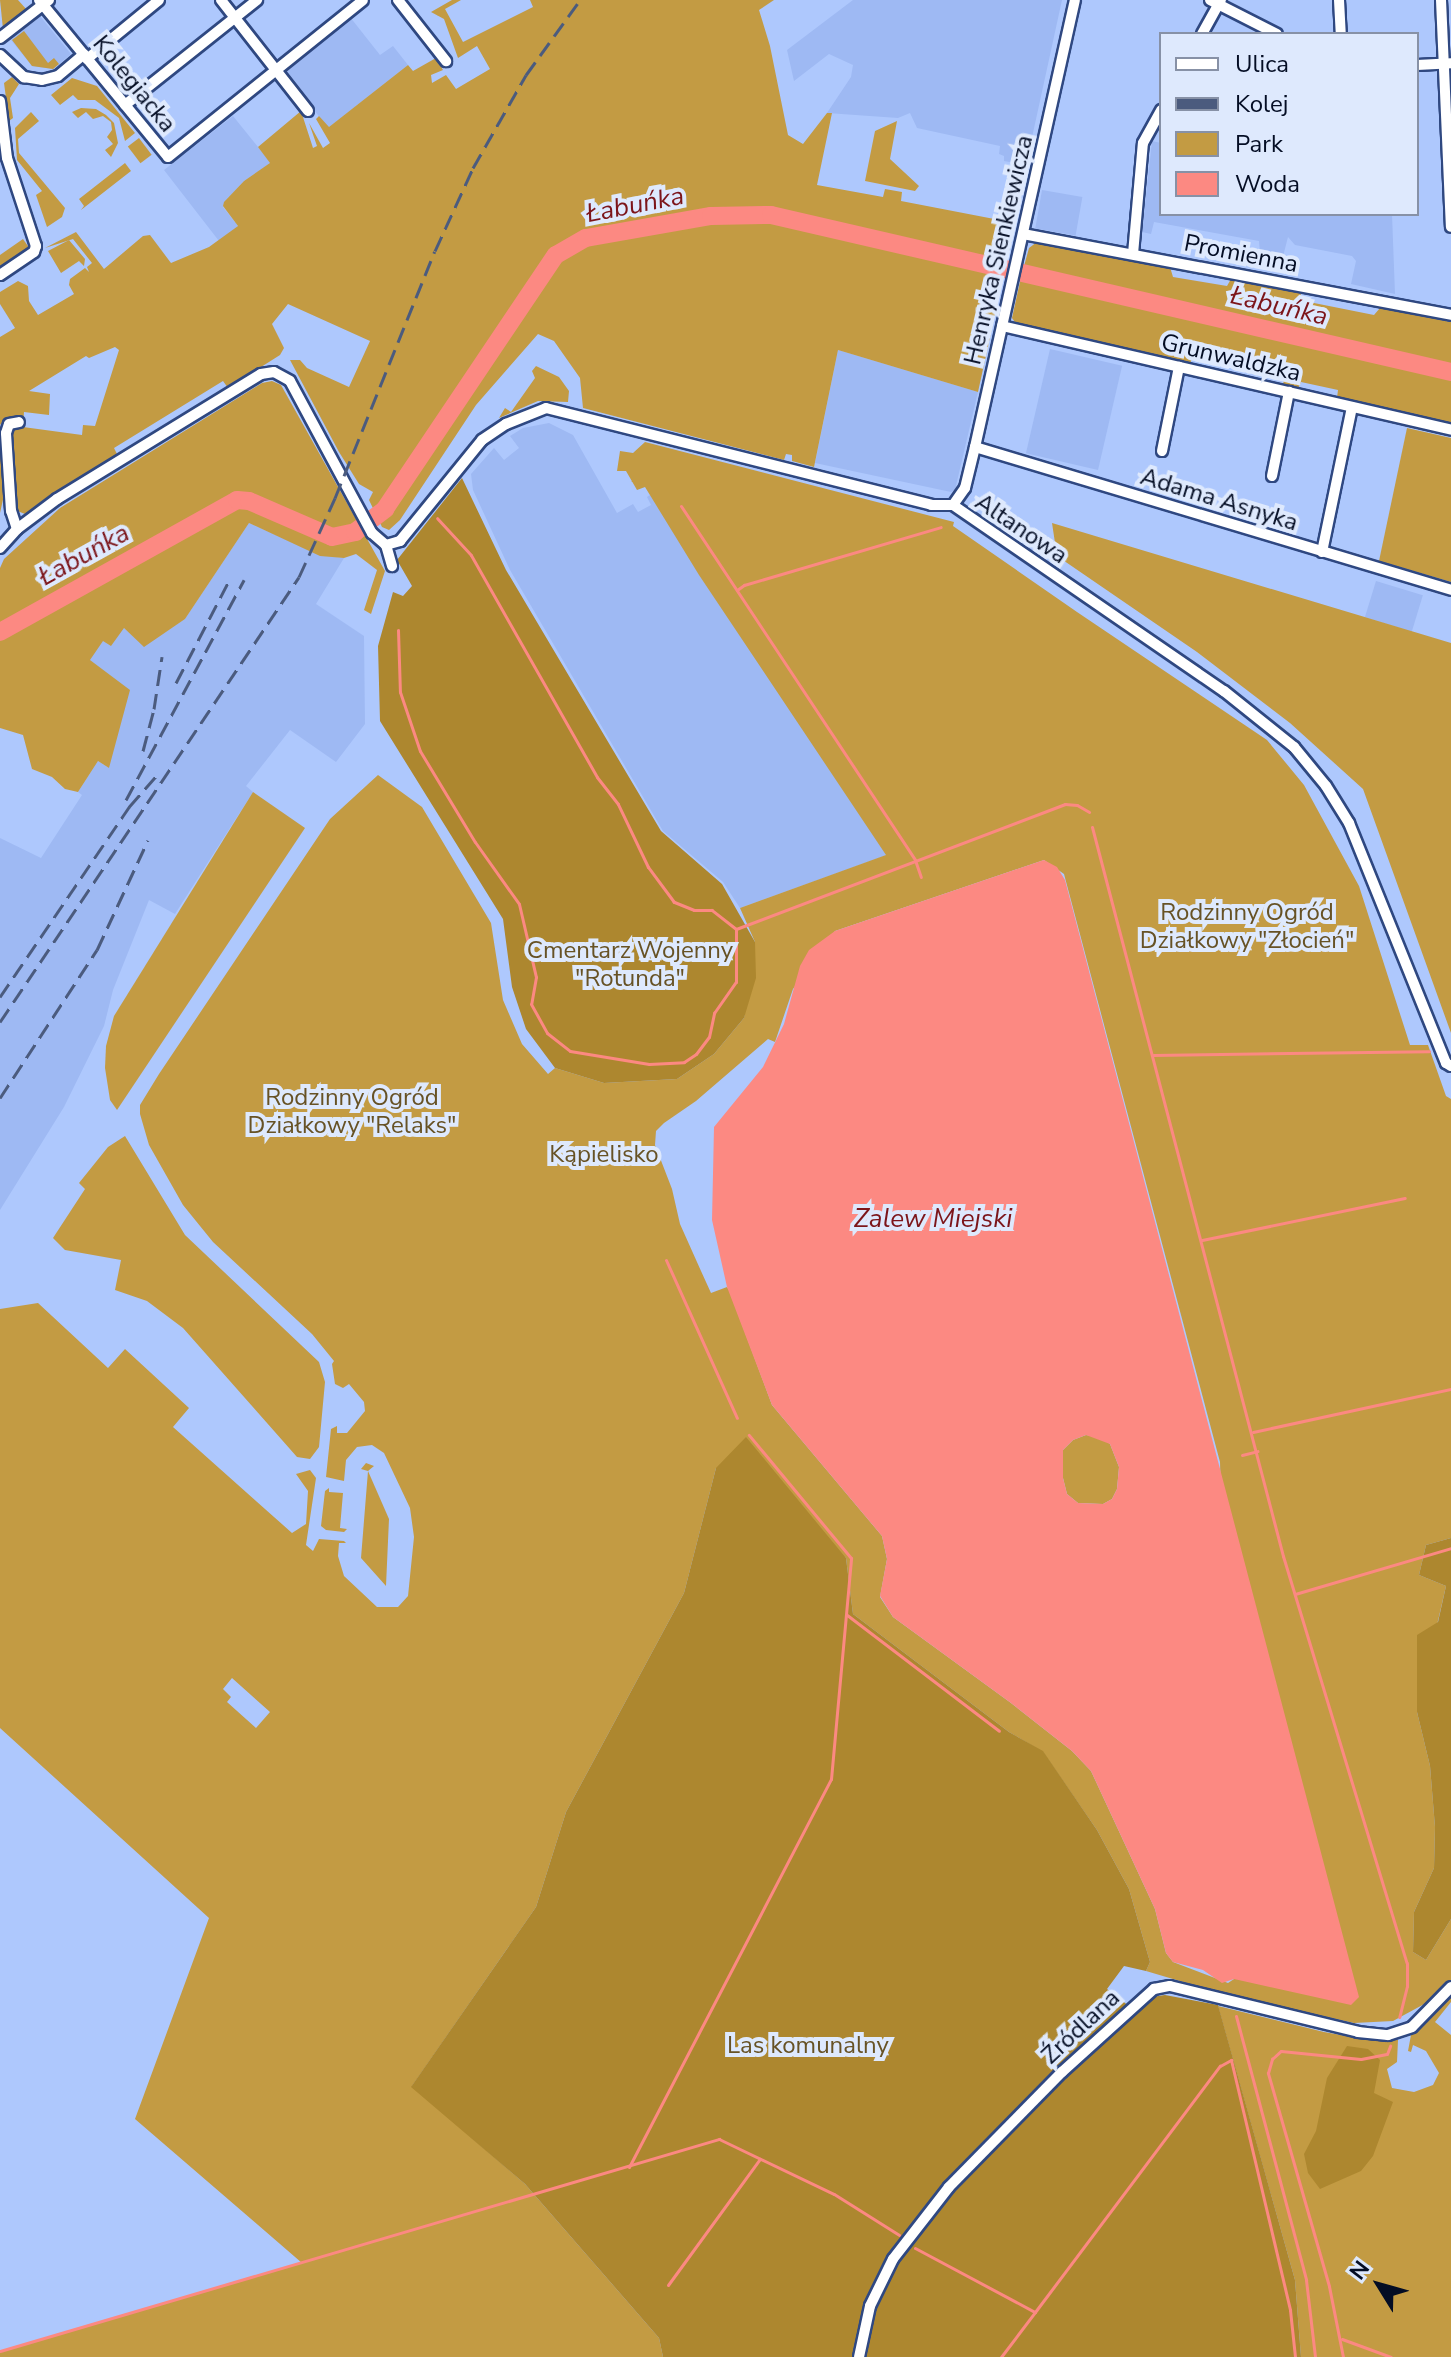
<!DOCTYPE html>
<meta charset="utf-8">
<style>
body{margin:0}
#map{position:relative;width:1451px;height:2357px;overflow:hidden;background:#aec8fd;font-family:"Nunito Sans",sans-serif}
div>[style]{position:absolute}
[style*='--x']{left:calc(var(--x)*1px);top:calc(var(--y)*1px);width:calc(var(--w)*1px);rotate:calc(var(--a)*1deg)}
.built>*{inset:0;background:#9eb9f3;transform-origin:0 0}
.green>*{inset:0;background:#c39b43;transform-origin:0 0}
.forest>*{inset:0;background:#ad872f}
.water>*{inset:0;background:#fc8982}
.stream>*{height:3px;margin:-1.5px;padding:0 1.5px;transform-origin:1.5px;border-radius:1.5px;background:#fc8982}
.river>*{height:18px;margin:-9px;padding:0 9px;transform-origin:9px;border-radius:9px;background:#fc8982}
.roads{filter:drop-shadow(2px 0 #2f4881) drop-shadow(-2px 0 #2f4881) drop-shadow(0 2px #2f4881) drop-shadow(0 -2px #2f4881)}
.minor>*{height:10px;margin:-5px;padding:0 5px;transform-origin:5px;border-radius:5px;background:#fff}
.rail>*{height:3px;margin-top:-1.5px;transform-origin:0;background:repeating-linear-gradient(90deg,#4b5b7e 0 16px,transparent 0 24px)}
span{translate:-50% -50%;white-space:nowrap;text-align:center;line-height:1.15;-webkit-text-stroke:8px #dee9fd;paint-order:stroke}
.street-label{font-size:24px;color:#040d24}
.park-label{font-size:24px;color:#675225}
.water-label{font-size:26px;color:#7c151a;font-style:italic}
.legend{position:absolute;left:1159px;top:32px;width:260px;height:184px;box-sizing:border-box;background:#dee9fd;border:2px solid #8791a6;margin:0;padding:10px 14px;list-style:none;font-size:24px;color:#040d24}
.legend li{display:flex;align-items:center;gap:16px;height:40px}
.legend b{width:40px;border:2px solid #8791a6}
.north{position:absolute;left:1339px;top:2245px;width:80px;height:80px;-webkit-text-stroke:6px #dee9fd;paint-order:stroke;rotate:307deg;font-size:22px;font-weight:700;line-height:32px;text-align:center;color:#040d24}
.north::after{content:'';display:block;margin:auto;width:28px;height:36px;background:#040d24;clip-path:polygon(50% 0,100% 100%,50% 72%,0 100%)}
</style>
<div id="map">
<div class="built">
<i style="clip-path:polygon(853px 0,1062px 0,1026px 165px,1004px 161px,1004px 156px,999px 154px,1000px 146px,917px 128px,910px 113px,898px 118px,827px 113px,851px 77px,853px 65px,829px 54px,794px 81px,787px 50px)"></i>
<i style="clip-path:polygon(40px 16px,71px 54px,53px 69px,32px 66px,11px 40px)"></i>
<i style="clip-path:polygon(350px 17px,380px 55px,393px 46px,408px 65px,328px 128px,283px 70px)"></i>
<i style="clip-path:polygon(233px 116px,271px 163px,244px 181px,226px 200px,223px 207px,238px 226px,219px 241px,164px 170px)"></i>
<i style="clip-path:polygon(1152px 141px,1161px 143px,1161px 214px,1392px 214px,1395px 294px,1351px 284px,1356px 261px,1352px 256px,1295px 245px,1288px 237px,1280px 268px,1261px 265px,1259px 241px,1154px 222px,1151px 234px,1142px 232px)"></i>
<i style="left:1042px;top:190px;width:41px;height:39px;rotate:10deg"></i>
<i style="left:1050px;top:349px;width:74px;height:107px;rotate:13deg"></i>
<i style="clip-path:polygon(838px 350px,978px 392px,955px 490px,951px 492px,815px 463px)"></i>
<i style="clip-path:polygon(549px 423px,573px 435px,617px 513px,633px 504px,638px 512px,651px 505px,647px 497px,650px 495px,887px 855px,740px 908px,723px 882px,663px 831px,510px 570px,473px 490px,471px 474px,494px 448px,504px 460px,519px 448px,510px 436px,523px 428px)"></i>
<i style="clip-path:polygon(249px 523px,320px 555px,344px 558px,316px 604px,364px 636px,365px 724px,336px 762px,290px 730px,246px 786px,253px 792px,175px 914px,149px 900px,113px 990px,104px 1026px,64px 1107px,0 1210px,0 838px,41px 858px,82px 795px,78px 792px,98px 761px,109px 768px,90px 659px,103px 640px,124px 628px,144px 646px,185px 619px)"></i>
<i style="left:1376px;top:581px;width:49px;height:38px;rotate:17deg"></i>
</div>
<div class="green">
<i style="clip-path:polygon(0 0,18px 0,27px 10px,3px 29px)"></i>
<i style="clip-path:polygon(evenodd,452px 0,461px 0,445px 9px,463px 42px,533px 7px,530px 0,774px 0,759px 10px,770px 46px,788px 135px,803px 144px,827px 113px,832px 113px,817px 185px,883px 197px,885px 189px,902px 192px,901px 201px,1015px 223px,978px 392px,838px 350px,814px 467px,792px 461px,792px 455px,786px 454px,784px 460px,583px 408px,580px 378px,554px 341px,538px 334px,476px 405px,400px 520px,389px 530px,382px 527px,369px 500px,373px 492px,359px 484px,339px 452px,290px 360px,300px 360px,307px 368px,349px 387px,370px 341px,288px 304px,272px 324px,284px 348px,280px 355px,228px 388px,223px 381px,114px 448px,118px 456px,25px 514px,15px 510px,10px 432px,19px 417px,4px 420px,0 425px,4px 495px,0 513px,0 337px,15px 328px,0 304px,0 292px,18px 281px,28px 286px,29px 301px,38px 315px,74px 294px,69px 285px,70px 279px,85px 268px,89px 272px,87px 267px,92px 263px,73px 239px,45px 248px,76px 232px,104px 269px,143px 236px,150px 235px,171px 263px,209px 247px,238px 226px,223px 206px,224px 202px,244px 181px,270px 163px,258px 147px,301px 111px,313px 148px,317px 146px,309px 123px,323px 148px,330px 143px,316px 119px,319px 116px,329px 127px,408px 65px,413px 71px,436px 58px,443px 70px,431px 75px,432px 83px,446px 75px,456px 89px,490px 69px,477px 46px,458px 58px,444px 19px,431px 12px,452px 0,115px 347px,119px 350px,95px 426px,83px 425px,82px 435px,23px 427px,24px 412px,49px 415px,50px 394px,29px 391px,86px 356px,89px 358px,115px 347px)"></i>
<i style="clip-path:polygon(24px 31px,48px 63px,54px 58px,59px 64px,53px 69px,32px 66px,12px 40px)"></i>
<i style="clip-path:polygon(12px 77px,19px 84px,10px 98px,13px 118px,9px 121px,4px 83px)"></i>
<i style="clip-path:polygon(72px 78px,97px 86px,135px 133px,125px 141px,119px 118px,95px 100px,78px 100px,73px 95px,60px 105px,51px 95px)"></i>
<i style="clip-path:polygon(81px 108px,96px 109px,106px 115px,114px 123px,118px 143px,111px 157px,105px 150px,113px 144px,107px 137px,112px 130px,111px 122px,103px 116px,93px 119px,86px 112px,78px 118px,72px 112px)"></i>
<i style="clip-path:polygon(31px 112px,39px 121px,18px 139px,19px 153px,65px 208px,62px 217px,47px 227px,36px 195px,42px 191px,17px 160px,15px 128px)"></i>
<i style="clip-path:polygon(897px 121px,890px 159px,919px 186px,915px 191px,865px 181px,875px 131px)"></i>
<i style="left:139px;top:138px;width:21px;height:14px;rotate:53deg"></i>
<i style="clip-path:polygon(125px 163px,131px 171px,81px 210px,84px 206px,79px 199px)"></i>
<i style="clip-path:polygon(23px 239px,30px 249px,0 269px,0 255px)"></i>
<i style="clip-path:polygon(69px 240px,85px 259px,84px 266px,79px 261px,61px 273px,48px 251px)"></i>
<i style="clip-path:polygon(1037px 242px,1170px 267px,1173px 277px,1227px 286px,1231px 279px,1299px 291px,1304px 301px,1374px 315px,1380px 308px,1451px 322px,1451px 424px,1337px 398px,1338px 390px,1301px 382px,1298px 389px,1283px 386px,1284px 378px,1193px 356px,1190px 364px,1017px 325px,1012px 318px,1021px 277px,1029px 248px)"></i>
<i style="clip-path:polygon(536px 366px,559px 377px,569px 391px,568px 402px,538px 401px,499px 418px,505px 408px,511px 412px,535px 378px,532px 371px)"></i>
<i style="clip-path:polygon(272px 381px,281px 385px,385px 571px,371px 614px,364px 610px,377px 570px,356px 554px,344px 558px,320px 556px,249px 523px,185px 619px,144px 647px,124px 628px,111px 646px,103px 641px,90px 660px,130px 690px,109px 768px,98px 761px,78px 792px,65px 789px,52px 777px,32px 769px,23px 735px,0 728px,0 568px,4px 559px,60px 508px,262px 383px)"></i>
<i style="clip-path:polygon(1407px 428px,1451px 438px,1451px 582px,1379px 561px)"></i>
<i style="clip-path:polygon(evenodd,645px 442px,954px 522px,953px 526px,1077px 612px,1267px 740px,1304px 785px,1359px 886px,1410px 1045px,1428px 1045px,1446px 1096px,1451px 1099px,1451px 1538px,1426px 1545px,1419px 1575px,1446px 1586px,1417px 1712px,1430px 1766px,1435px 1827px,1434px 1868px,1414px 1912px,1413px 1952px,1426px 1960px,1451px 1919px,1451px 1980px,1428px 2002px,1393px 2021px,1354px 2023px,1227px 1995px,1146px 1971px,1150px 1962px,1129px 1889px,1097px 1830px,1043px 1752px,1009px 1732px,853px 1614px,846px 1558px,716px 1468px,684px 1593px,566px 1812px,536px 1907px,412px 2086px,525px 2184px,659px 2338px,663px 2357px,0 2357px,0 2351px,302px 2263px,135px 2119px,209px 1918px,0 1728px,0 1309px,38px 1303px,108px 1368px,125px 1349px,189px 1408px,173px 1427px,292px 1533px,306px 1524px,308px 1491px,296px 1474px,310px 1470px,316px 1478px,306px 1545px,313px 1551px,319px 1539px,344px 1541px,346px 1543px,339px 1543px,338px 1556px,344px 1576px,377px 1607px,398px 1607px,408px 1596px,414px 1537px,410px 1508px,384px 1453px,372px 1445px,357px 1447px,346px 1460px,344px 1481px,326px 1477px,331px 1429px,337px 1426px,337px 1433px,347px 1433px,365px 1411px,364px 1402px,349px 1384px,343px 1388px,335px 1384px,332px 1364px,334px 1361px,312px 1334px,213px 1242px,183px 1205px,149px 1145px,140px 1114px,140px 1105px,159px 1074px,330px 819px,378px 775px,422px 807px,491px 923px,503px 1000px,522px 1044px,548px 1074px,555px 1068px,604px 1083px,677px 1079px,714px 1054px,744px 1018px,755px 942px,740px 908px,886px 855px,699px 575px,645px 487px,637px 490px,626px 471px,617px 471px,620px 451px,633px 453px,645px 442px,1044px 860px,1064px 874px,1220px 1462px,1234px 1979px,1228px 1983px,1173px 1962px,1166px 1953px,1155px 1909px,1091px 1771px,1072px 1751px,1011px 1703px,893px 1617px,880px 1597px,887px 1559px,882px 1536px,772px 1405px,730px 1292px,727px 1287px,711px 1293px,701px 1271px,680px 1224px,672px 1189px,655px 1145px,656px 1131px,664px 1123px,696px 1101px,768px 1039px,775px 1042px,793px 989px,835px 931px,1044px 860px,645px 442px,232px 1678px,270px 1712px,256px 1728px,227px 1702px,231px 1697px,223px 1689px,232px 1678px)"></i>
<i style="clip-path:polygon(1052px 523px,1451px 643px,1451px 1033px,1363px 789px,1290px 723px,1197px 652px,1057px 556px)"></i>
<i style="clip-path:polygon(253px 792px,305px 828px,117px 1110px,110px 1100px,105px 1068px,106px 1046px,114px 1016px)"></i>
<i style="clip-path:polygon(125px 1136px,185px 1235px,319px 1362px,325px 1382px,319px 1447px,310px 1459px,297px 1457px,183px 1328px,147px 1301px,115px 1290px,121px 1260px,65px 1250px,53px 1238px,85px 1189px,79px 1183px,108px 1147px)"></i>
<i style="clip-path:polygon(1086px 1435px,1100px 1437px,1110px 1444px,1119px 1467px,1117px 1489px,1112px 1499px,1103px 1504px,1078px 1503px,1067px 1494px,1063px 1478px,1063px 1450px,1073px 1440px)"></i>
<i style="clip-path:polygon(366px 1463px,374px 1466px,368px 1471px,389px 1519px,386px 1586px,361px 1558px,368px 1471px,361px 1469px)"></i>
<i style="clip-path:polygon(329px 1488px,329px 1492px,343px 1493px,340px 1528px,347px 1529px,344px 1532px,326px 1530px,321px 1526px,325px 1491px)"></i>
<i style="clip-path:polygon(1451px 1993px,1451px 2002px,1435px 2022px,1451px 2035px,1451px 2357px,1301px 2357px,1295px 2280px,1218px 2006px,1324px 2032px,1363px 2039px,1398px 2040px,1397px 2062px,1387px 2069px,1392px 2088px,1414px 2092px,1433px 2085px,1439px 2073px,1426px 2051px,1413px 2045px,1411px 2052px,1408px 2051px,1411px 2035px)"></i>
</div>
<div class="forest">
<i style="clip-path:polygon(462px 478px,506px 570px,661px 831px,722px 884px,755px 942px,756px 978px,744px 1018px,714px 1054px,677px 1079px,604px 1083px,555px 1068px,526px 1029px,512px 987px,503px 919px,380px 721px,378px 646px,393px 592px,403px 596px,412px 586px,397px 560px)"></i>
<i style="clip-path:polygon(746px 1437px,846px 1558px,853px 1614px,1009px 1732px,1043px 1751px,1097px 1830px,1129px 1889px,1150px 1962px,1146px 1971px,1124px 1966px,1107px 1989px,1134px 2010px,1152px 1997px,1165px 1995px,1218px 2005px,1295px 2280px,1301px 2357px,663px 2357px,659px 2338px,525px 2184px,411px 2087px,536px 1907px,566px 1812px,684px 1593px,716px 1468px)"></i>
<i style="clip-path:polygon(1451px 1538px,1451px 1919px,1426px 1960px,1413px 1952px,1414px 1912px,1434px 1868px,1435px 1827px,1430px 1766px,1417px 1712px,1417px 1635px,1438px 1622px,1446px 1586px,1419px 1575px,1426px 1545px)"></i>
<i style="clip-path:polygon(1347px 2046px,1368px 2049px,1380px 2060px,1374px 2093px,1393px 2102px,1373px 2156px,1361px 2171px,1320px 2189px,1308px 2173px,1304px 2154px,1316px 2131px,1327px 2078px)"></i>
</div>
<div class="water">
<i style="clip-path:polygon(evenodd,1044px 860px,1057px 867px,1065px 880px,1359px 1997px,1351px 2005px,1234px 1979px,1222px 1983px,1203px 1970px,1173px 1962px,1166px 1953px,1155px 1909px,1091px 1771px,1072px 1751px,1011px 1703px,893px 1617px,880px 1596px,887px 1559px,882px 1536px,772px 1405px,727px 1287px,712px 1220px,714px 1127px,763px 1067px,784px 1024px,800px 966px,809px 950px,835px 931px,1044px 860px,1086px 1435px,1110px 1444px,1119px 1467px,1117px 1489px,1112px 1499px,1103px 1504px,1078px 1503px,1067px 1494px,1063px 1478px,1063px 1450px,1073px 1440px,1086px 1435px)"></i>
</div>
<div class="stream">
<i style="--x:681;--y:506;--w:424;--a:56.5"></i>
<i style="--x:915;--y:860;--w:18;--a:71"></i>
<i style="--x:737;--y:590;--w:9;--a:-36"></i>
<i style="--x:744;--y:585;--w:205;--a:-16.4"></i>
<i style="--x:398;--y:630;--w:62;--a:88.2"></i>
<i style="--x:400;--y:692;--w:62;--a:71.3"></i>
<i style="--x:420;--y:751;--w:106;--a:58.9"></i>
<i style="--x:475;--y:842;--w:76;--a:54.6"></i>
<i style="--x:519;--y:904;--w:75;--a:76.9"></i>
<i style="--x:536;--y:977;--w:27;--a:100"></i>
<i style="--x:531;--y:1004;--w:33;--a:61"></i>
<i style="--x:547;--y:1033;--w:29;--a:38"></i>
<i style="--x:570;--y:1051;--w:80;--a:9.3"></i>
<i style="--x:649;--y:1064;--w:35;--a:-3"></i>
<i style="--x:684;--y:1062;--w:14;--a:-34"></i>
<i style="--x:696;--y:1054;--w:21;--a:-53"></i>
<i style="--x:709;--y:1037;--w:25;--a:-78"></i>
<i style="--x:714;--y:1013;--w:38;--a:-55"></i>
<i style="--x:736;--y:982;--w:53;--a:-90"></i>
<i style="--x:736;--y:929;--w:31;--a:-142"></i>
<i style="--x:712;--y:910;--w:18;--a:180"></i>
<i style="--x:694;--y:910;--w:22;--a:-158"></i>
<i style="--x:674;--y:902;--w:44;--a:-126.6"></i>
<i style="--x:648;--y:867;--w:70;--a:-115.5"></i>
<i style="--x:618;--y:804;--w:34;--a:-128"></i>
<i style="--x:597;--y:777;--w:255;--a:-119.6"></i>
<i style="--x:471;--y:555;--w:50;--a:-132.6"></i>
<i style="--x:1092;--y:827;--w:754;--a:75.32"></i>
<i style="--x:1283;--y:1556;--w:425;--a:73.1"></i>
<i style="--x:1407;--y:1963;--w:23;--a:90"></i>
<i style="--x:1407;--y:1986;--w:32;--a:104"></i>
<i style="--x:736;--y:929;--w:352;--a:-20.8"></i>
<i style="--x:1065;--y:804;--w:12;--a:5"></i>
<i style="--x:1077;--y:805;--w:14;--a:30"></i>
<i style="--x:1153;--y:1055;--w:276;--a:-0.8"></i>
<i style="--x:1202;--y:1240;--w:207;--a:-11.7"></i>
<i style="--x:666;--y:1260;--w:173;--a:65.8"></i>
<i style="--x:1253;--y:1432;--w:203;--a:-12.3"></i>
<i style="--x:1242;--y:1455;--w:16;--a:-14"></i>
<i style="--x:1295;--y:1594;--w:163;--a:-16.4"></i>
<i style="--x:847;--y:1615;--w:191;--a:37.3"></i>
<i style="--x:1236;--y:2016;--w:273;--a:75.1"></i>
<i style="--x:1306;--y:2280;--w:78;--a:83.3"></i>
<i style="--x:629;--y:2167;--w:437;--a:-62.5"></i>
<i style="--x:831;--y:1779;--w:222;--a:-84.8"></i>
<i style="--x:851;--y:1558;--w:160;--a:-129.7"></i>
<i style="--x:915;--y:2248;--w:136;--a:28.1"></i>
<i style="--x:1035;--y:2312;--w:308;--a:-53.1"></i>
<i style="--x:1220;--y:2066;--w:13;--a:-29"></i>
<i style="--x:1231;--y:2060;--w:257;--a:76.7"></i>
<i style="--x:1290;--y:2310;--w:47;--a:83.9"></i>
<i style="--x:668;--y:2285;--w:156;--a:-53.9"></i>
<i style="--x:1342;--y:2339;--w:52;--a:20.2"></i>
<i style="--x:0;--y:2351;--w:750;--a:-16.43"></i>
<i style="--x:719;--y:2139;--w:127;--a:25.6"></i>
<i style="--x:834;--y:2194;--w:77;--a:32.2"></i>
<i style="--x:1001;--y:2357;--w:56;--a:-52.9"></i>
<i style="--x:1343;--y:2357;--w:72;--a:-101.2"></i>
<i style="--x:1329;--y:2286;--w:222;--a:-106"></i>
<i style="--x:1268;--y:2073;--w:15;--a:-74"></i>
<i style="--x:1272;--y:2059;--w:12;--a:-42"></i>
<i style="--x:1281;--y:2051;--w:80;--a:5.7"></i>
<i style="--x:1361;--y:2059;--w:26;--a:-11"></i>
<i style="--x:1387;--y:2054;--w:9;--a:-69"></i>
</div>
<div class="river">
<i style="--x:0;--y:632;--w:271;--a:-29.1"></i>
<i style="--x:237;--y:500;--w:12;--a:5"></i>
<i style="--x:249;--y:501;--w:90;--a:23.4"></i>
<i style="--x:332;--y:537;--w:24;--a:-12"></i>
<i style="--x:355;--y:532;--w:38;--a:-37"></i>
<i style="--x:385;--y:509;--w:306;--a:-56.1"></i>
<i style="--x:556;--y:255;--w:34;--a:-30"></i>
<i style="--x:586;--y:238;--w:127;--a:-10"></i>
<i style="--x:711;--y:216;--w:60;--a:-1"></i>
<i style="--x:771;--y:215;--w:698;--a:13"></i>
</div>
<div class="roads">
<div class="minor">
<i style="--x:39;--y:0;--w:203;--a:50.6"></i>
<i style="--x:168;--y:157;--w:250;--a:-38.8"></i>
<i style="--x:221;--y:0;--w:141;--a:51.9"></i>
<i style="--x:398;--y:0;--w:78;--a:51.8"></i>
<i style="--x:1210;--y:0;--w:75;--a:26.9"></i>
<i style="--x:1339;--y:0;--w:34;--a:87"></i>
<i style="--x:1441;--y:0;--w:227;--a:87.5"></i>
<i style="--x:1202;--y:34;--w:39;--a:-61"></i>
<i style="--x:0;--y:38;--w:62;--a:-37.8"></i>
<i style="--x:0;--y:55;--w:33;--a:43"></i>
<i style="--x:24;--y:77;--w:18;--a:9"></i>
<i style="--x:42;--y:80;--w:16;--a:-14"></i>
<i style="--x:58;--y:76;--w:34;--a:-40"></i>
<i style="--x:87;--y:59;--w:93;--a:-39.3"></i>
<i style="--x:1417;--y:65;--w:34;--a:-3"></i>
<i style="--x:0;--y:101;--w:57;--a:83"></i>
<i style="--x:7;--y:158;--w:93;--a:71.8"></i>
<i style="--x:36;--y:246;--w:6;--a:108"></i>
<i style="--x:34;--y:252;--w:41;--a:145.9"></i>
<i style="--x:125;--y:105;--w:169;--a:-38.5"></i>
<i style="--x:1023;--y:234;--w:436;--a:10.7"></i>
<i style="--x:1133;--y:254;--w:111;--a:-84.9"></i>
<i style="--x:1143;--y:143;--w:38;--a:-61"></i>
<i style="--x:1002;--y:326;--w:461;--a:13"></i>
<i style="--x:975;--y:447;--w:497;--a:16.7"></i>
<i style="--x:1162;--y:451;--w:86;--a:-78.6"></i>
<i style="--x:1272;--y:476;--w:86;--a:-78.6"></i>
<i style="--x:953;--y:505;--w:329;--a:34.5"></i>
<i style="--x:1224;--y:691;--w:90;--a:38.7"></i>
<i style="--x:1294;--y:747;--w:50;--a:50.6"></i>
<i style="--x:1326;--y:786;--w:44;--a:58.1"></i>
<i style="--x:1349;--y:823;--w:259;--a:68"></i>
<i style="--x:1446;--y:1063;--w:6;--a:31"></i>
<i style="--x:953;--y:505;--w:21;--a:-55"></i>
<i style="--x:965;--y:488;--w:42;--a:-76.3"></i>
<i style="--x:975;--y:447;--w:458;--a:-77.4"></i>
<i style="--x:17;--y:529;--w:19;--a:-108"></i>
<i style="--x:11;--y:511;--w:78;--a:-93.7"></i>
<i style="--x:6;--y:433;--w:9;--a:-72"></i>
<i style="--x:9;--y:424;--w:10;--a:-11"></i>
<i style="--x:386;--y:545;--w:15;--a:-16"></i>
<i style="--x:400;--y:541;--w:130;--a:-50.9"></i>
<i style="--x:482;--y:440;--w:29;--a:-34"></i>
<i style="--x:506;--y:424;--w:43;--a:-21.8"></i>
<i style="--x:546;--y:408;--w:397;--a:14.1"></i>
<i style="--x:931;--y:505;--w:22;--a:0"></i>
<i style="--x:0;--y:548;--w:25;--a:-48"></i>
<i style="--x:17;--y:529;--w:50;--a:-36.9"></i>
<i style="--x:57;--y:499;--w:239;--a:-31.5"></i>
<i style="--x:261;--y:374;--w:13;--a:-9"></i>
<i style="--x:274;--y:372;--w:18;--a:29"></i>
<i style="--x:290;--y:381;--w:173;--a:61.7"></i>
<i style="--x:372;--y:533;--w:18;--a:41"></i>
<i style="--x:386;--y:545;--w:22;--a:74"></i>
<i style="--x:1322;--y:552;--w:148;--a:-78.3"></i>
<i style="--x:859;--y:2357;--w:52;--a:-77.8"></i>
<i style="--x:870;--y:2306;--w:52;--a:-63.9"></i>
<i style="--x:893;--y:2259;--w:91;--a:-52.1"></i>
<i style="--x:949;--y:2187;--w:161;--a:-45.5"></i>
<i style="--x:1062;--y:2072;--w:124;--a:-42.1"></i>
<i style="--x:1154;--y:1989;--w:16;--a:-11"></i>
<i style="--x:1170;--y:1986;--w:194;--a:13.7"></i>
<i style="--x:1358;--y:2032;--w:30;--a:6"></i>
<i style="--x:1388;--y:2035;--w:25;--a:-18"></i>
<i style="--x:1412;--y:2027;--w:56;--a:-45.7"></i>
</div>
</div>
<div class="rail">
<i style="--x:176;--y:683;--w:117;--a:-62.6"></i>
<i style="--x:143;--y:751;--w:43;--a:-75.3"></i>
<i style="--x:154;--y:709;--w:53;--a:-81.3"></i>
<i style="--x:126;--y:800;--w:250;--a:-61.8"></i>
<i style="--x:0;--y:997;--w:230;--a:-55.8"></i>
<i style="--x:129;--y:807;--w:43;--a:-48.8"></i>
<i style="--x:0;--y:1022;--w:536;--a:-56.1"></i>
<i style="--x:299;--y:577;--w:87;--a:-65.5"></i>
<i style="--x:335;--y:498;--w:266;--a:-68"></i>
<i style="--x:435;--y:251;--w:91;--a:-65.4"></i>
<i style="--x:473;--y:168;--w:107;--a:-60.3"></i>
<i style="--x:526;--y:75;--w:92;--a:-54.2"></i>
<i style="--x:0;--y:1098;--w:177;--a:-56.8"></i>
<i style="--x:97;--y:950;--w:121;--a:-65.1"></i>
</div>
<div class="street-label">
<span style="left:134px;top:84px;rotate:51deg">Kolegiacka</span>
<span style="left:999px;top:250px;rotate:-77deg">Henryka Sienkiewicza</span>
<span style="left:1241px;top:254px;rotate:11deg">Promienna</span>
<span style="left:1231px;top:358px;rotate:13deg">Grunwaldzka</span>
<span style="left:1219px;top:500px;rotate:17deg">Adama Asnyka</span>
<span style="left:1021px;top:529px;rotate:34deg">Altanowa</span>
<span style="left:1081px;top:2027px;rotate:-43deg">Źródlana</span>
</div>
<div class="park-label">
<span style="left:1247px;top:927px">Rodzinny Ogród<br>Działkowy "Złocień"</span>
<span style="left:630px;top:965px">Cmentarz Wojenny<br>"Rotunda"</span>
<span style="left:352px;top:1112px">Rodzinny Ogród<br>Działkowy "Relaks"</span>
<span style="left:604px;top:1155px">Kąpielisko</span>
<span style="left:808px;top:2046px">Las komunalny</span>
</div>
<div class="water-label">
<span style="left:635px;top:205px;rotate:-11deg">Łabuńka</span>
<span style="left:1279px;top:306px;rotate:13deg">Łabuńka</span>
<span style="left:84px;top:555px;rotate:-29deg">Łabuńka</span>
<span style="left:933px;top:1219px">Zalew Miejski</span>
</div>
<ul class="legend">
<li><b style="height:10px;background:#fff"></b>Ulica</li>
<li><b style="height:10px;background:#4b5b7e"></b>Kolej</li>
<li><b style="height:22px;background:#c39b43"></b>Park</li>
<li><b style="height:22px;background:#fc8982"></b>Woda</li>
</ul>
<div class="north">N</div>
</div>
